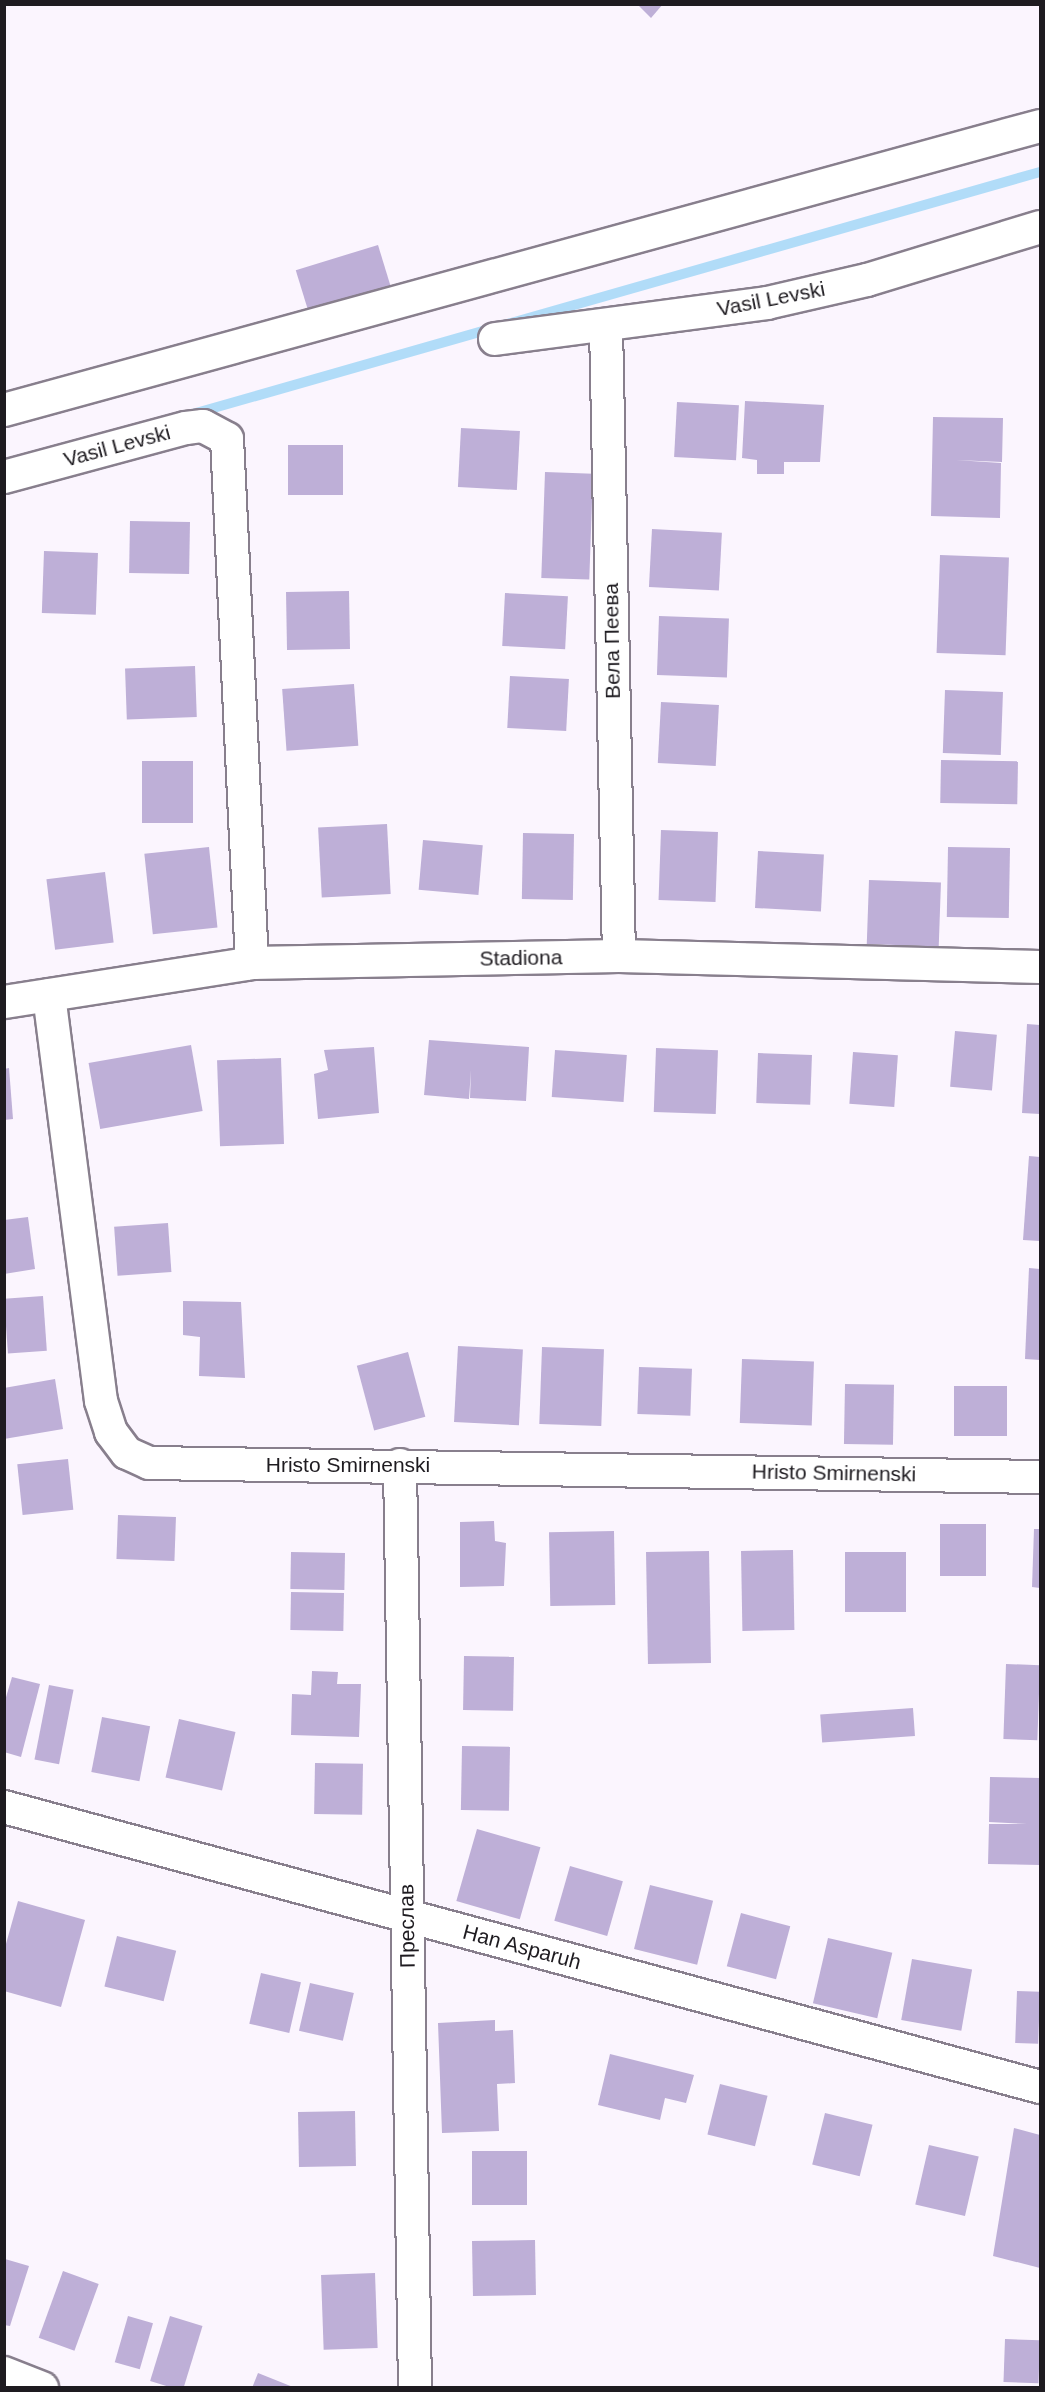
<!DOCTYPE html>
<meta charset="utf-8">
<style>
body{margin:0}
#map{position:relative;width:1045px;height:2392px;overflow:hidden;background:#fbf5fe;font-family:Arial,sans-serif}
div>[style]{position:absolute}
[style*='--x']{left:calc(var(--x)*1px);top:calc(var(--y)*1px);width:calc(var(--w)*1px);rotate:calc(var(--a)*1deg)}
.stream>*{height:10px;margin:-5px;padding:0 5px;transform-origin:5px;border-radius:5px;background:#b1dcf8}
.building>*{inset:0;background:#beafd7;transform-origin:0 0}
.roads{filter:drop-shadow(2px 0 #887f8d) drop-shadow(-2px 0 #887f8d) drop-shadow(0 2px #887f8d) drop-shadow(0 -2px #887f8d)}
.street>*{height:32px;margin:-16px;padding:0 16px;transform-origin:16px;border-radius:16px;background:#fff}
span{translate:-50% -50%;white-space:nowrap;text-align:center;line-height:1.15;-webkit-text-stroke:4.5px #fff;paint-order:stroke}
.street-label{font-size:21px;color:#1e1b20}
.frame{position:absolute;inset:0;border:6px solid #1e1b20;pointer-events:none}
</style>
<div id="map">
<div class="stream">
<i style="--x:189;--y:415;--w:885;--a:-15.94"></i>
</div>
<div class="building">
<i style="clip-path:polygon(637px 4px,663px 4px,651px 18px)"></i>
<i style="left:378px;top:245px;width:52px;height:86px;rotate:73deg"></i>
<i style="clip-path:polygon(745px 401px,824px 405px,820px 462px,784px 462px,784px 474px,757px 474px,757px 460px,742px 458px)"></i>
<i style="left:677px;top:402px;width:62px;height:55px;rotate:3deg"></i>
<i style="clip-path:polygon(933px 417px,1003px 418px,1002px 462px,956px 460px,1001px 463px,1000px 518px,931px 516px)"></i>
<i style="left:461px;top:428px;width:59px;height:59px;rotate:3deg"></i>
<i style="left:343px;top:445px;width:50px;height:55px;rotate:90deg"></i>
<i style="left:545px;top:472px;width:48px;height:106px;rotate:2deg"></i>
<i style="left:130px;top:521px;width:60px;height:52px;rotate:1deg"></i>
<i style="left:652px;top:529px;width:70px;height:58px;rotate:3deg"></i>
<i style="left:44px;top:551px;width:54px;height:62px;rotate:2deg"></i>
<i style="left:940px;top:555px;width:69px;height:98px;rotate:2deg"></i>
<i style="left:349px;top:591px;width:58px;height:63px;rotate:89deg"></i>
<i style="left:505px;top:593px;width:63px;height:53px;rotate:3deg"></i>
<i style="left:659px;top:616px;width:70px;height:59px;rotate:2deg"></i>
<i style="left:195px;top:666px;width:51px;height:70px;rotate:88deg"></i>
<i style="left:510px;top:676px;width:59px;height:52px;rotate:3deg"></i>
<i style="left:354px;top:684px;width:62px;height:72px;rotate:86deg"></i>
<i style="left:945px;top:690px;width:58px;height:63px;rotate:2deg"></i>
<i style="left:661px;top:702px;width:58px;height:61px;rotate:3deg"></i>
<i style="left:941px;top:760px;width:77px;height:43px;rotate:1deg"></i>
<i style="left:142px;top:761px;width:51px;height:62px"></i>
<i style="left:387px;top:824px;width:70px;height:69px;rotate:87deg"></i>
<i style="left:661px;top:830px;width:57px;height:70px;rotate:2deg"></i>
<i style="left:523px;top:833px;width:51px;height:66px;rotate:1deg"></i>
<i style="left:423px;top:840px;width:60px;height:50px;rotate:5deg"></i>
<i style="left:209px;top:847px;width:81px;height:65px;rotate:84deg"></i>
<i style="left:1010px;top:848px;width:70px;height:62px;rotate:91deg"></i>
<i style="left:758px;top:851px;width:66px;height:57px;rotate:3deg"></i>
<i style="left:105px;top:872px;width:71px;height:59px;rotate:83deg"></i>
<i style="left:869px;top:880px;width:72px;height:64px;rotate:2deg"></i>
<i style="clip-path:polygon(1027px 1024px,1040px 1025px,1040px 1114px,1022px 1113px)"></i>
<i style="left:955px;top:1031px;width:42px;height:56px;rotate:5deg"></i>
<i style="clip-path:polygon(429px 1040px,529px 1047px,526px 1101px,470px 1098px,471px 1070px,469px 1099px,424px 1095px)"></i>
<i style="left:191px;top:1045px;width:67px;height:104px;rotate:80deg"></i>
<i style="clip-path:polygon(374px 1047px,379px 1113px,318px 1119px,314px 1074px,328px 1070px,324px 1050px)"></i>
<i style="left:656px;top:1048px;width:62px;height:64px;rotate:2deg"></i>
<i style="left:555px;top:1050px;width:72px;height:47px;rotate:4deg"></i>
<i style="left:853px;top:1052px;width:45px;height:52px;rotate:4deg"></i>
<i style="left:758px;top:1053px;width:54px;height:50px;rotate:2deg"></i>
<i style="left:281px;top:1058px;width:86px;height:64px;rotate:88deg"></i>
<i style="clip-path:polygon(9px 1068px,13px 1119px,4px 1120px,4px 1069px)"></i>
<i style="clip-path:polygon(1029px 1156px,1040px 1157px,1040px 1241px,1023px 1240px)"></i>
<i style="clip-path:polygon(28px 1217px,35px 1269px,4px 1274px,4px 1220px)"></i>
<i style="left:168px;top:1223px;width:49px;height:54px;rotate:86deg"></i>
<i style="clip-path:polygon(1029px 1268px,1040px 1269px,1040px 1360px,1025px 1359px)"></i>
<i style="left:43px;top:1296px;width:55px;height:39px;rotate:86deg"></i>
<i style="clip-path:polygon(183px 1301px,241px 1302px,245px 1378px,199px 1376px,200px 1337px,183px 1335px)"></i>
<i style="left:458px;top:1346px;width:65px;height:76px;rotate:3deg"></i>
<i style="left:542px;top:1347px;width:62px;height:77px;rotate:2deg"></i>
<i style="left:408px;top:1352px;width:67px;height:53px;rotate:75deg"></i>
<i style="left:742px;top:1359px;width:72px;height:64px;rotate:2deg"></i>
<i style="left:639px;top:1367px;width:53px;height:47px;rotate:2deg"></i>
<i style="clip-path:polygon(55px 1379px,63px 1429px,4px 1439px,4px 1388px)"></i>
<i style="left:845px;top:1384px;width:49px;height:60px;rotate:1deg"></i>
<i style="left:1007px;top:1386px;width:50px;height:53px;rotate:90deg"></i>
<i style="left:68px;top:1459px;width:51px;height:51px;rotate:84deg"></i>
<i style="left:118px;top:1515px;width:58px;height:44px;rotate:2deg"></i>
<i style="clip-path:polygon(494px 1521px,495px 1541px,506px 1543px,504px 1586px,460px 1587px,460px 1522px)"></i>
<i style="left:986px;top:1524px;width:52px;height:46px;rotate:90deg"></i>
<i style="clip-path:polygon(1034px 1529px,1040px 1529px,1040px 1588px,1032px 1587px)"></i>
<i style="left:614px;top:1531px;width:74px;height:65px;rotate:89deg"></i>
<i style="left:793px;top:1550px;width:80px;height:52px;rotate:89deg"></i>
<i style="left:709px;top:1551px;width:112px;height:63px;rotate:89deg"></i>
<i style="left:291px;top:1552px;width:54px;height:37px;rotate:1deg"></i>
<i style="left:845px;top:1552px;width:61px;height:60px"></i>
<i style="left:291px;top:1592px;width:53px;height:38px;rotate:1deg"></i>
<i style="left:464px;top:1656px;width:50px;height:54px;rotate:1deg"></i>
<i style="left:1006px;top:1664px;width:34px;height:75px;rotate:2deg"></i>
<i style="clip-path:polygon(312px 1671px,338px 1672px,337px 1684px,361px 1684px,359px 1737px,291px 1735px,292px 1694px,311px 1695px)"></i>
<i style="clip-path:polygon(12px 1677px,40px 1684px,21px 1757px,4px 1752px,4px 1704px)"></i>
<i style="left:49px;top:1685px;width:25px;height:76px;rotate:11deg"></i>
<i style="left:913px;top:1708px;width:28px;height:93px;rotate:86deg"></i>
<i style="left:102px;top:1717px;width:49px;height:56px;rotate:11deg"></i>
<i style="left:179px;top:1719px;width:58px;height:60px;rotate:13deg"></i>
<i style="left:462px;top:1746px;width:48px;height:64px;rotate:1deg"></i>
<i style="left:315px;top:1763px;width:48px;height:51px;rotate:1deg"></i>
<i style="clip-path:polygon(990px 1777px,1040px 1778px,1040px 1865px,988px 1864px,989px 1824px,1027px 1824px,989px 1822px)"></i>
<i style="left:477px;top:1829px;width:66px;height:75px;rotate:16deg"></i>
<i style="left:570px;top:1866px;width:55px;height:57px;rotate:16deg"></i>
<i style="left:650px;top:1885px;width:65px;height:66px;rotate:14deg"></i>
<i style="clip-path:polygon(18px 1901px,85px 1920px,61px 2007px,4px 1991px,4px 1951px)"></i>
<i style="left:741px;top:1913px;width:51px;height:55px;rotate:15deg"></i>
<i style="left:117px;top:1936px;width:61px;height:52px;rotate:14deg"></i>
<i style="left:828px;top:1938px;width:66px;height:67px;rotate:13deg"></i>
<i style="left:912px;top:1959px;width:61px;height:62px;rotate:10deg"></i>
<i style="left:261px;top:1973px;width:41px;height:52px;rotate:13deg"></i>
<i style="left:310px;top:1983px;width:45px;height:49px;rotate:13deg"></i>
<i style="left:1017px;top:1991px;width:23px;height:52px;rotate:2deg"></i>
<i style="clip-path:polygon(495px 2020px,495px 2031px,513px 2030px,515px 2083px,497px 2084px,499px 2131px,442px 2133px,438px 2023px)"></i>
<i style="clip-path:polygon(610px 2054px,694px 2075px,686px 2103px,665px 2098px,660px 2120px,598px 2105px)"></i>
<i style="left:720px;top:2084px;width:49px;height:52px;rotate:14deg"></i>
<i style="left:355px;top:2111px;width:55px;height:57px;rotate:89deg"></i>
<i style="left:825px;top:2113px;width:49px;height:53px;rotate:14deg"></i>
<i style="clip-path:polygon(1014px 2128px,1040px 2135px,1040px 2268px,993px 2256px)"></i>
<i style="left:929px;top:2145px;width:51px;height:61px;rotate:13deg"></i>
<i style="left:527px;top:2151px;width:54px;height:55px;rotate:90deg"></i>
<i style="left:535px;top:2240px;width:55px;height:63px;rotate:89deg"></i>
<i style="clip-path:polygon(5px 2259px,29px 2266px,10px 2326px,4px 2325px)"></i>
<i style="left:63px;top:2271px;width:38px;height:71px;rotate:20deg"></i>
<i style="left:375px;top:2273px;width:75px;height:54px;rotate:88deg"></i>
<i style="left:128px;top:2316px;width:26px;height:48px;rotate:16deg"></i>
<i style="left:170px;top:2316px;width:34px;height:68px;rotate:17deg"></i>
<i style="left:1005px;top:2339px;width:35px;height:43px;rotate:2deg"></i>
<i style="clip-path:polygon(258px 2373px,293px 2387px,293px 2388px,252px 2388px)"></i>
</div>
<div class="roads">
<div class="street">
<i style="--x:606;--y:326;--w:630;--a:88.82"></i>
<i style="--x:495;--y:339;--w:274;--a:-7.5"></i>
<i style="--x:767;--y:303;--w:103;--a:-13"></i>
<i style="--x:867;--y:280;--w:181;--a:-17"></i>
<i style="--x:4;--y:410;--w:1074;--a:-15.33"></i>
<i style="--x:4;--y:477;--w:188;--a:-15.1"></i>
<i style="--x:186;--y:428;--w:17;--a:-7"></i>
<i style="--x:203;--y:426;--w:27;--a:28"></i>
<i style="--x:227;--y:439;--w:525;--a:87.27"></i>
<i style="--x:49;--y:995;--w:409;--a:82.7"></i>
<i style="--x:101;--y:1401;--w:33;--a:72"></i>
<i style="--x:111;--y:1432;--w:26;--a:53"></i>
<i style="--x:127;--y:1453;--w:24;--a:24"></i>
<i style="--x:149;--y:1463;--w:891;--a:0.9"></i>
<i style="--x:4;--y:1002;--w:251;--a:-8.9"></i>
<i style="--x:252;--y:963;--w:367;--a:-1.1"></i>
<i style="--x:619;--y:956;--w:421;--a:1.5"></i>
<i style="--x:400;--y:1465;--w:923;--a:89.07"></i>
<i style="--x:4;--y:1807;--w:1073;--a:15.12"></i>
<i style="--x:4;--y:2373;--w:41;--a:21.5"></i>
</div>
</div>
<div class="street-label">
<span style="left:771px;top:299px;rotate:-11deg">Vasil Levski</span>
<span style="left:117px;top:446px;rotate:-15deg">Vasil Levski</span>
<span style="left:612px;top:641px;rotate:-91deg">Вела Пеева</span>
<span style="left:521px;top:958px;rotate:-1deg">Stadiona</span>
<span style="left:348px;top:1465px">Hristo Smirnenski</span>
<span style="left:834px;top:1473px;rotate:1deg">Hristo Smirnenski</span>
<span style="left:407px;top:1926px;rotate:-91deg">Преслав</span>
<span style="left:522px;top:1947px;rotate:15deg">Han Asparuh</span>
</div>
<div class="frame"></div>
</div>
